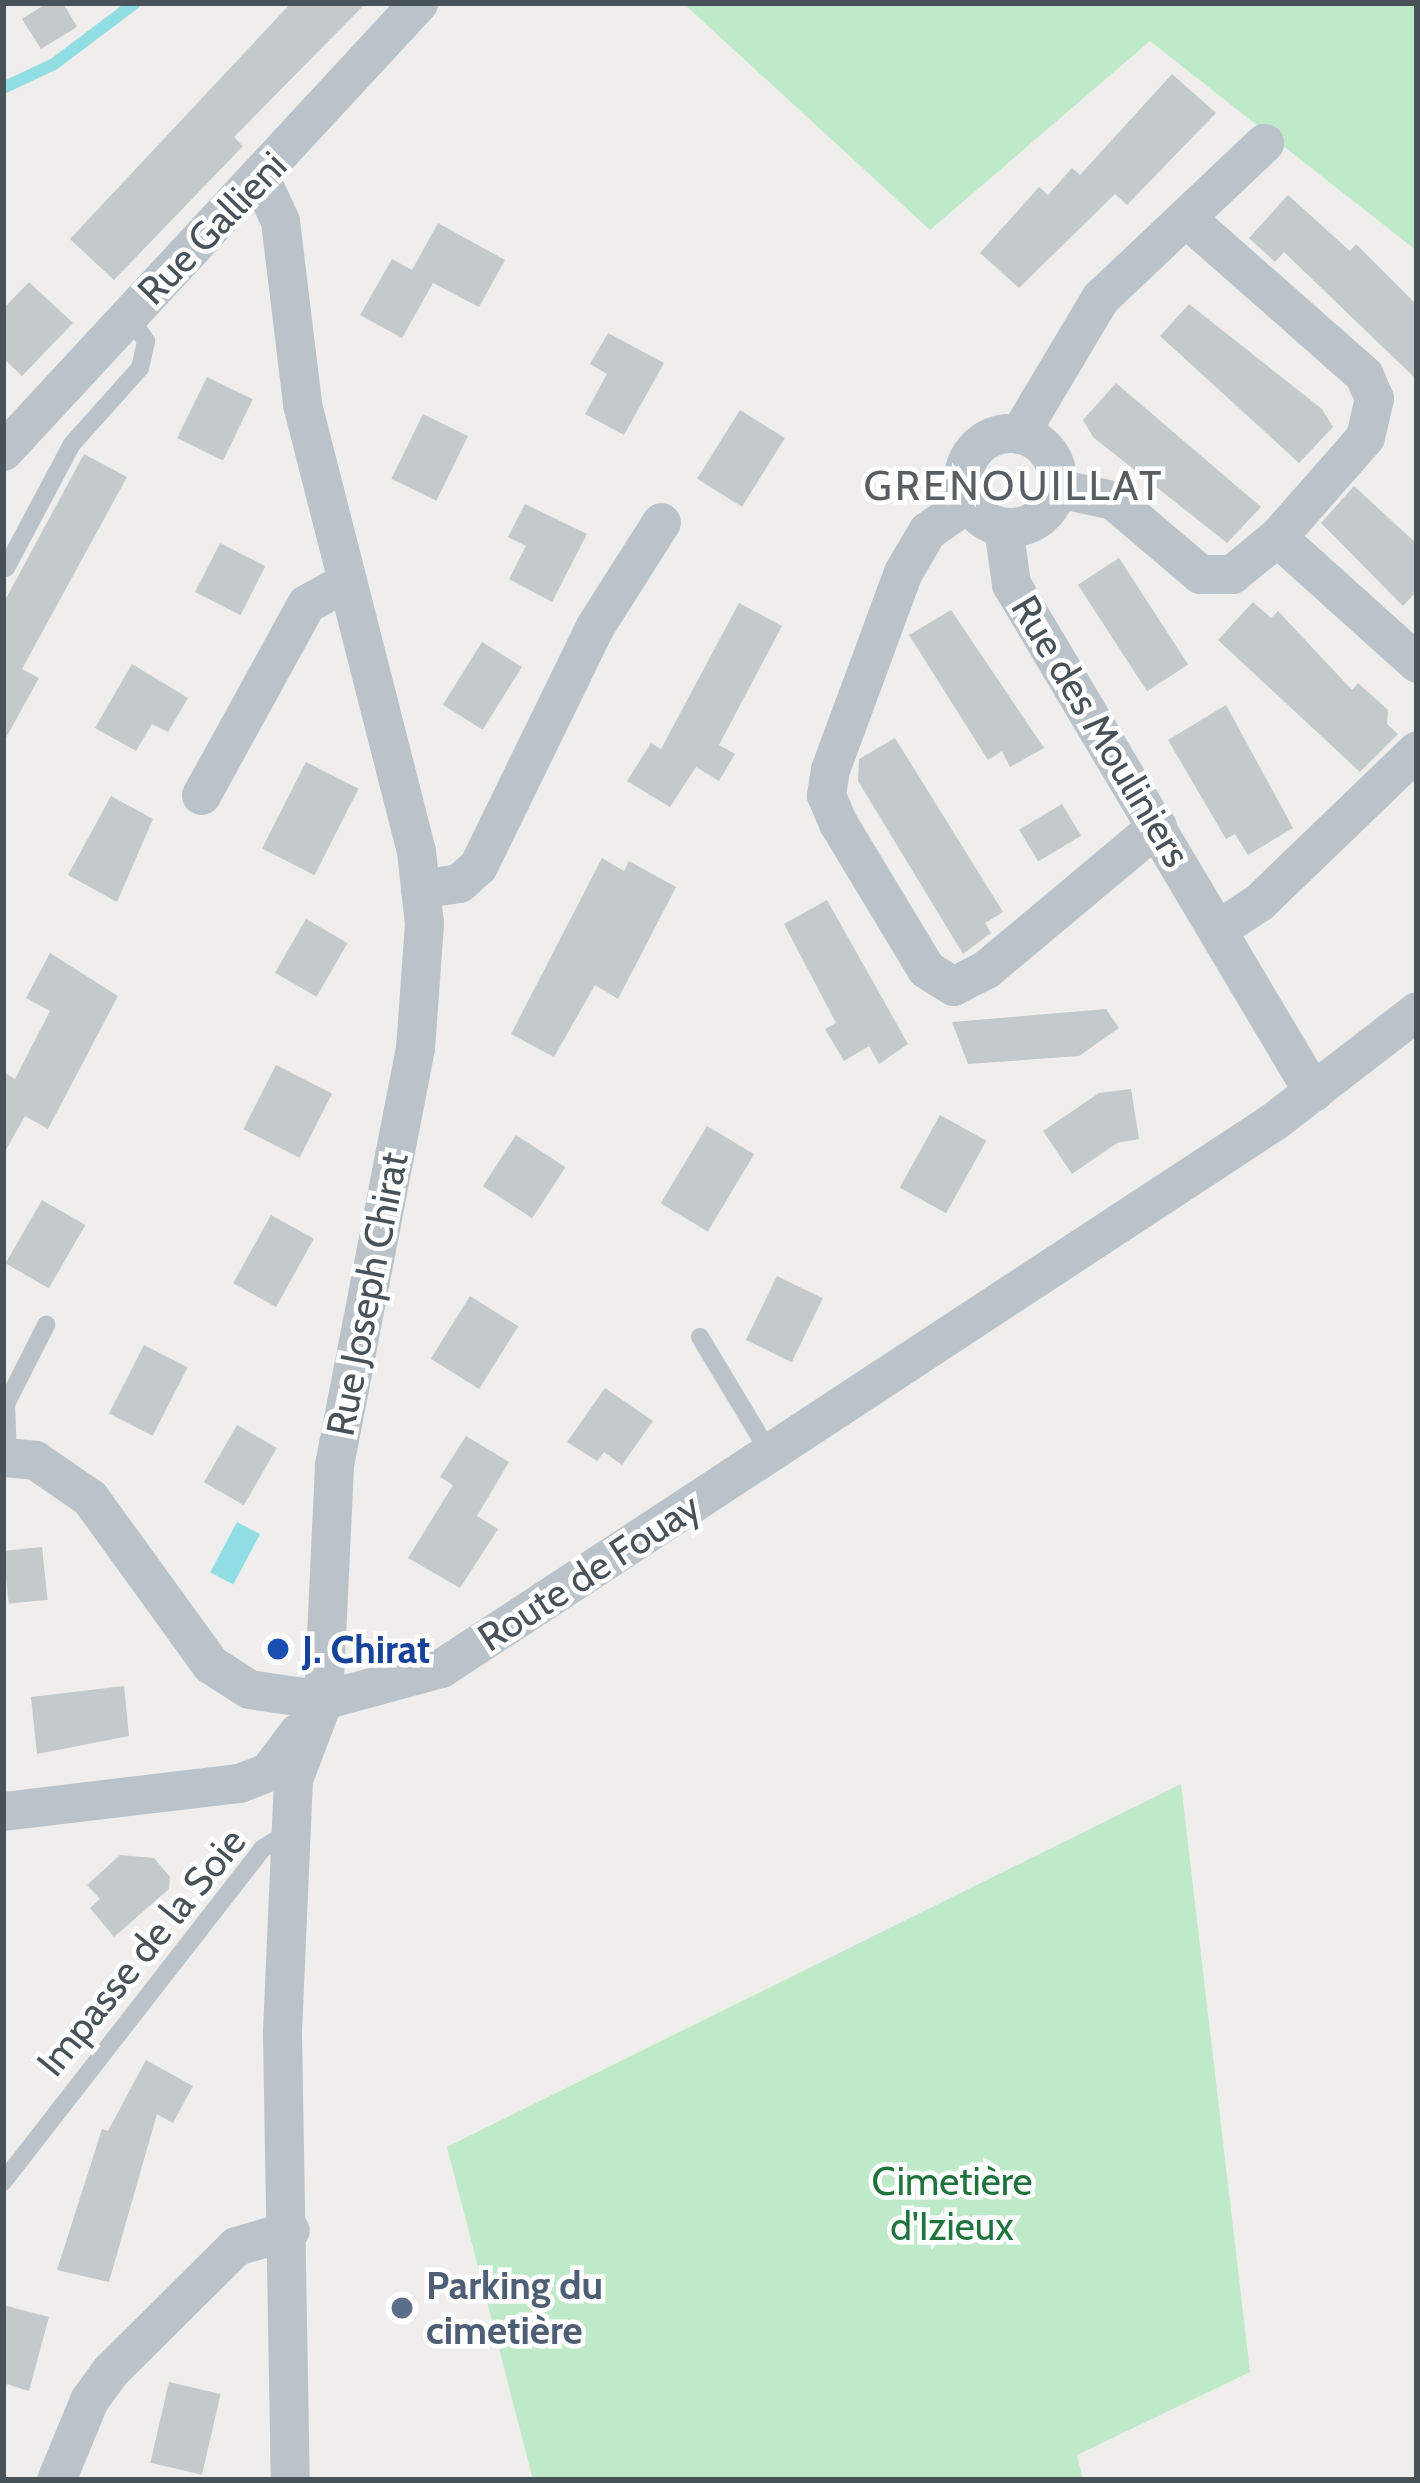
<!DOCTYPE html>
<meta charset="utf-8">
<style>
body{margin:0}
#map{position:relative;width:1420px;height:2483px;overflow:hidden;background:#f0eded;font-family:Cabin,sans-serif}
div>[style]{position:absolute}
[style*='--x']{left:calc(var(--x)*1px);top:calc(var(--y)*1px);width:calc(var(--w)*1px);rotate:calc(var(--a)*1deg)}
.green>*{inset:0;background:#bfeac9}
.water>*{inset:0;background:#90dee3;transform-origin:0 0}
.stream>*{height:12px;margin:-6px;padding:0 6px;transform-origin:6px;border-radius:6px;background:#90dee3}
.building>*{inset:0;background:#c4c9cc;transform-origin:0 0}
.service>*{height:18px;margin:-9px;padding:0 9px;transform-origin:9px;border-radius:9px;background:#bac3c9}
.minor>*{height:39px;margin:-19.5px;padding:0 19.5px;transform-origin:19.5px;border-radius:19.5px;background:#bac3c9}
.minor>.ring{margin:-19.5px;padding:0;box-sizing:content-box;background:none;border:39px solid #bac3c9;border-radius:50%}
.dots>*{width:33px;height:33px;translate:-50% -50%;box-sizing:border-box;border:6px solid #fff;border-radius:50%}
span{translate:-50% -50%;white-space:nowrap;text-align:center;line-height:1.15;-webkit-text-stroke:9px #fff;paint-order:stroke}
.street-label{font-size:39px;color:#475359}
.transit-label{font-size:39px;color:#164399;font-weight:700}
.left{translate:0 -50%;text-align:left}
.park-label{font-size:39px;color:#1f733d}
.service-label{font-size:39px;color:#4e5e75;font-weight:700}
.neighbourhood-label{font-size:42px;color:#5a5e61;letter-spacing:3px}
.frame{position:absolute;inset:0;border:6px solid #475359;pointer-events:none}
</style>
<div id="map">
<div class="green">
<i style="clip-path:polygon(683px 3px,1417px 3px,1417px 251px,1150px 41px,930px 230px)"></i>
<i style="clip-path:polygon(1181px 1784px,1250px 2372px,1077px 2455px,1083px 2480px,533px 2480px,447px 2147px)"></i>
</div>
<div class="water">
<i style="left:237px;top:1522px;width:26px;height:57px;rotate:28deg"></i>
</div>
<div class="stream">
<i style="--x:3;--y:88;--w:56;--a:-25.2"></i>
<i style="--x:54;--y:64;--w:101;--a:-37"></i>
</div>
<div class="building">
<i style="clip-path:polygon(47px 3px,63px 3px,77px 27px,41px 49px,22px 19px)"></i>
<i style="clip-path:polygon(291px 3px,366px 3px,234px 137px,243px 146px,114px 280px,70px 239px)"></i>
<i style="clip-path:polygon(1172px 74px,1216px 113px,1127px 205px,1115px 194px,1019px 288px,980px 253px,1039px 187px,1048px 195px,1072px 168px,1080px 175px)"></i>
<i style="clip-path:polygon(1288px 195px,1350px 251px,1356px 244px,1417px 305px,1417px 380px,1284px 252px,1275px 262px,1249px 238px)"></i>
<i style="clip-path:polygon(438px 223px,505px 260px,479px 307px,433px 283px,402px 338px,360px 315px,392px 259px,412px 270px)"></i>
<i style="clip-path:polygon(29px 282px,73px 323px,22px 376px,3px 358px,3px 309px)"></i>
<i style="clip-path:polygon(1189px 304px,1322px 409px,1333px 427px,1299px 463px,1160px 336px)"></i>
<i style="clip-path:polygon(608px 333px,664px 363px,624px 435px,585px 414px,607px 374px,590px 364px)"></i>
<i style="left:207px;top:377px;width:51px;height:68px;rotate:26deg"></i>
<i style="clip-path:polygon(1116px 383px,1261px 507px,1227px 543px,1093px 437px,1083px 420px)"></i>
<i style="left:740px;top:410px;width:53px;height:81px;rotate:32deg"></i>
<i style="left:423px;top:414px;width:50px;height:72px;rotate:26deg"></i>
<i style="clip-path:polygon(84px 454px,127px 477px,22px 669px,39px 678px,3px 743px,3px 604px)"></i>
<i style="clip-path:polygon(1354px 486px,1417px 544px,1417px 591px,1403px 606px,1321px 523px)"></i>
<i style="clip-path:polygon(525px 504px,587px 534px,552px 602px,509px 579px,526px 546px,508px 537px)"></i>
<i style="left:220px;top:543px;width:51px;height:55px;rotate:27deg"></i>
<i style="left:1119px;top:558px;width:127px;height:49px;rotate:57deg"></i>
<i style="clip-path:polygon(1253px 602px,1271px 618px,1278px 611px,1352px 690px,1358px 683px,1388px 710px,1387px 724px,1398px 734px,1360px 772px,1218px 640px)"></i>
<i style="clip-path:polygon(739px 603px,782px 626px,719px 745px,735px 754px,719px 781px,696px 767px,670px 807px,627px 781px,651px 743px,661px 749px)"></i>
<i style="clip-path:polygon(951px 610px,1044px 748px,1010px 767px,1002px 751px,988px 760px,909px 635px)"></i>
<i style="left:482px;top:642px;width:47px;height:74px;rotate:32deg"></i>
<i style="clip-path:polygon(132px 664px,188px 698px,168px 732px,152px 724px,136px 751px,95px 728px)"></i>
<i style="clip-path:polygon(1226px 705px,1293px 828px,1248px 855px,1235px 834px,1226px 839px,1168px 740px)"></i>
<i style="clip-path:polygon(895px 738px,1003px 912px,985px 923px,991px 933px,963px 954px,858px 781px,859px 759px)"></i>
<i style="left:306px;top:762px;width:59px;height:97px;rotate:27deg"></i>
<i style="clip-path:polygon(111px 796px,153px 819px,117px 902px,68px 875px)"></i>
<i style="left:1062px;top:804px;width:37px;height:50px;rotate:59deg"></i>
<i style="clip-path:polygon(602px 858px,624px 871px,629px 861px,676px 887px,618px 999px,595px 985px,554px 1057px,511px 1034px)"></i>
<i style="clip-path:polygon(827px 900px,908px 1044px,879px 1064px,869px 1046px,844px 1061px,825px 1029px,836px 1023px,784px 924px)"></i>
<i style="left:306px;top:919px;width:48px;height:62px;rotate:30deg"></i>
<i style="clip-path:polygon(50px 953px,118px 996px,48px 1129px,25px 1116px,3px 1155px,3px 1072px,15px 1079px,50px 1011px,26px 998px)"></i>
<i style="clip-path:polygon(1106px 1009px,1119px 1028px,1079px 1056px,968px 1064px,952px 1022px)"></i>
<i style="left:276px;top:1065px;width:63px;height:72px;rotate:27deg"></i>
<i style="clip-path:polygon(1131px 1089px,1139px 1139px,1117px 1143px,1072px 1174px,1043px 1131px,1099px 1093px)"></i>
<i style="left:940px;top:1115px;width:53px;height:83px;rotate:29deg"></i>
<i style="left:707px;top:1126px;width:55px;height:90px;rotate:31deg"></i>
<i style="left:516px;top:1135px;width:59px;height:61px;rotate:33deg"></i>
<i style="left:42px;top:1200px;width:50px;height:73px;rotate:30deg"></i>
<i style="left:271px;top:1215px;width:49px;height:78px;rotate:29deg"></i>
<i style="left:777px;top:1276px;width:51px;height:71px;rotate:26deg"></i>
<i style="left:470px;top:1296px;width:57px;height:74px;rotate:32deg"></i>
<i style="left:144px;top:1345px;width:49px;height:77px;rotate:27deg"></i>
<i style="clip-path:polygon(605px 1388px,653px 1421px,622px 1465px,604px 1452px,597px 1461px,567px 1442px)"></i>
<i style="left:237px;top:1425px;width:46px;height:66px;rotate:30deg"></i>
<i style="clip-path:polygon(466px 1436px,509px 1462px,477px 1516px,498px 1529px,460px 1588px,408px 1558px,453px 1485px,440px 1477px)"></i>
<i style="left:42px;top:1547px;width:53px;height:39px;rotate:84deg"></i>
<i style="clip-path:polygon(124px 1686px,129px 1736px,37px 1754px,31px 1697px)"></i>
<i style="clip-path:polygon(120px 1855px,154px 1858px,170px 1877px,169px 1889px,114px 1937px,90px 1908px,100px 1899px,87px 1885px)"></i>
<i style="clip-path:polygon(146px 2060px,193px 2086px,173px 2123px,157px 2114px,109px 2282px,57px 2270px,102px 2129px,108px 2131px)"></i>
<i style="clip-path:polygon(3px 2305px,49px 2317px,29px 2391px,3px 2383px)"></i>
<i style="left:169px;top:2382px;width:53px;height:83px;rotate:13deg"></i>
</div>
<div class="service">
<i style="--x:6;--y:568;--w:140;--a:-62"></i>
<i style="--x:72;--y:444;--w:102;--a:-48.2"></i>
<i style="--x:140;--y:368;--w:28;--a:-77"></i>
<i style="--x:146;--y:341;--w:30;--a:-124"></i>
<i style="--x:700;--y:1337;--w:138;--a:59"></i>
<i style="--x:8;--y:1455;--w:51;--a:-92.2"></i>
<i style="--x:6;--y:1404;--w:89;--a:-63.1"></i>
<i style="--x:3;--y:2182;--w:422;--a:-52.1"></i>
<i style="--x:262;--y:1849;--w:34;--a:-32"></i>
</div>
<div class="minor">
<i style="--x:261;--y:180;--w:45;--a:65.1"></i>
<i style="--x:280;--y:221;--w:184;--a:83.1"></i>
<i style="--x:302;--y:404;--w:461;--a:75.7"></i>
<i style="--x:416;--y:851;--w:72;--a:83.7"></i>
<i style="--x:424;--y:923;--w:125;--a:94.1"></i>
<i style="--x:415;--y:1048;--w:426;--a:101"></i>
<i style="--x:334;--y:1466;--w:234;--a:92.7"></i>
<i style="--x:323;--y:1700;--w:85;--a:110.8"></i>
<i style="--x:293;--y:1779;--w:256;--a:92.5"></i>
<i style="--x:282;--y:2035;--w:445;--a:89"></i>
<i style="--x:1186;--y:218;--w:237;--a:41.4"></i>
<i style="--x:1364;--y:375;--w:25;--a:67"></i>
<i style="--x:1374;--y:398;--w:40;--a:103"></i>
<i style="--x:1365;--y:437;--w:133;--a:131.3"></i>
<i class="ring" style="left:963px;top:433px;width:55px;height:55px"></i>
<i style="--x:1019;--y:434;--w:158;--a:-59.2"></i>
<i style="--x:1100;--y:298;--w:226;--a:-43.4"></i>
<i style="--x:3;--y:451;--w:611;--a:-47.19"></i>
<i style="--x:1057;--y:488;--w:57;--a:12.1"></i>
<i style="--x:1113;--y:500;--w:114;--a:40.4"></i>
<i style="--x:1200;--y:574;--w:32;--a:0"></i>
<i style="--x:1232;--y:574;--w:58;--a:-39.4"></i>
<i style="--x:1277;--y:537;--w:188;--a:42"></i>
<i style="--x:968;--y:502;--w:50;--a:144.7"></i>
<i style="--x:927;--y:531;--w:48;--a:120.3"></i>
<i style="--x:903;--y:572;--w:210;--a:110.3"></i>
<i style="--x:830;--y:769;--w:26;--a:99"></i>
<i style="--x:826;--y:795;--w:30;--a:67"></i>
<i style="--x:838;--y:823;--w:170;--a:58.9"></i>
<i style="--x:926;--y:969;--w:32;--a:32"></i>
<i style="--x:953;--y:986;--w:37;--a:-27"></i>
<i style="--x:986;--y:969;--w:223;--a:-39.9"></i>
<i style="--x:1003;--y:527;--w:58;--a:82"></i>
<i style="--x:1011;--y:584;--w:591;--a:59.27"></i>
<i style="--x:201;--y:795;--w:218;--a:-61.2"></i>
<i style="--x:306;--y:604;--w:47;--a:-29.3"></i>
<i style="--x:420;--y:889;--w:39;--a:-9"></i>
<i style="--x:459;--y:883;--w:25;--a:-42"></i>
<i style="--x:478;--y:866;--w:267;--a:-64"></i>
<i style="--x:595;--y:626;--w:123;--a:-57.6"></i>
<i style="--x:1221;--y:927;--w:45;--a:-33.3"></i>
<i style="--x:1259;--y:902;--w:219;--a:-43.9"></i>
<i style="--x:3;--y:1457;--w:32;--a:5"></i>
<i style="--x:35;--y:1460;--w:67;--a:34.6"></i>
<i style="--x:90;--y:1498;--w:205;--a:54.1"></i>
<i style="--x:210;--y:1664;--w:46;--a:32.7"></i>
<i style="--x:249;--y:1689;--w:75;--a:8.5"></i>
<i style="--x:323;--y:1700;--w:122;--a:-15.2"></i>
<i style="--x:441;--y:1668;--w:997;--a:-33.29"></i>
<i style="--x:1274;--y:1121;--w:180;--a:-37.6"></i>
<i style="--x:3;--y:1811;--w:238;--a:-6.8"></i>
<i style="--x:239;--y:1783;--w:31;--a:-21"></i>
<i style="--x:268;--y:1772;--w:50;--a:-53.1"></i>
<i style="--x:56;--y:2480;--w:87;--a:-67.6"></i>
<i style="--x:89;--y:2400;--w:37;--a:-54"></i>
<i style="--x:111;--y:2370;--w:176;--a:-44.8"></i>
<i style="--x:236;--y:2246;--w:56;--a:-16.5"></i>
</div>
<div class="dots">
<i style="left:278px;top:1649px;background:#1a4fb4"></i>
<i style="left:402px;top:2308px;background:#5c6f8a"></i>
</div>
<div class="street-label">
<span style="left:212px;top:228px;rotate:-46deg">Rue Gallieni</span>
<span style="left:1101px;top:731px;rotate:59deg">Rue des Mouliniers</span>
<span style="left:367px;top:1294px;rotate:-79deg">Rue Joseph Chirat</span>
<span style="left:589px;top:1572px;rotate:-33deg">Route de Fouay</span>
<span style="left:141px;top:1952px;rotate:-51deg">Impasse de la Soie</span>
</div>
<div class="transit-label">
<span class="left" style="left:302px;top:1649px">J. Chirat</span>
</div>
<div class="park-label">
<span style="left:952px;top:2204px">Cimetière<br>d'Izieux</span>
</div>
<div class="service-label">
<span class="left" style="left:426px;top:2308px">Parking du<br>cimetière</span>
</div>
<div class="neighbourhood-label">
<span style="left:1014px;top:485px">GRENOUILLAT</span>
</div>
<div class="frame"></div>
</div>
